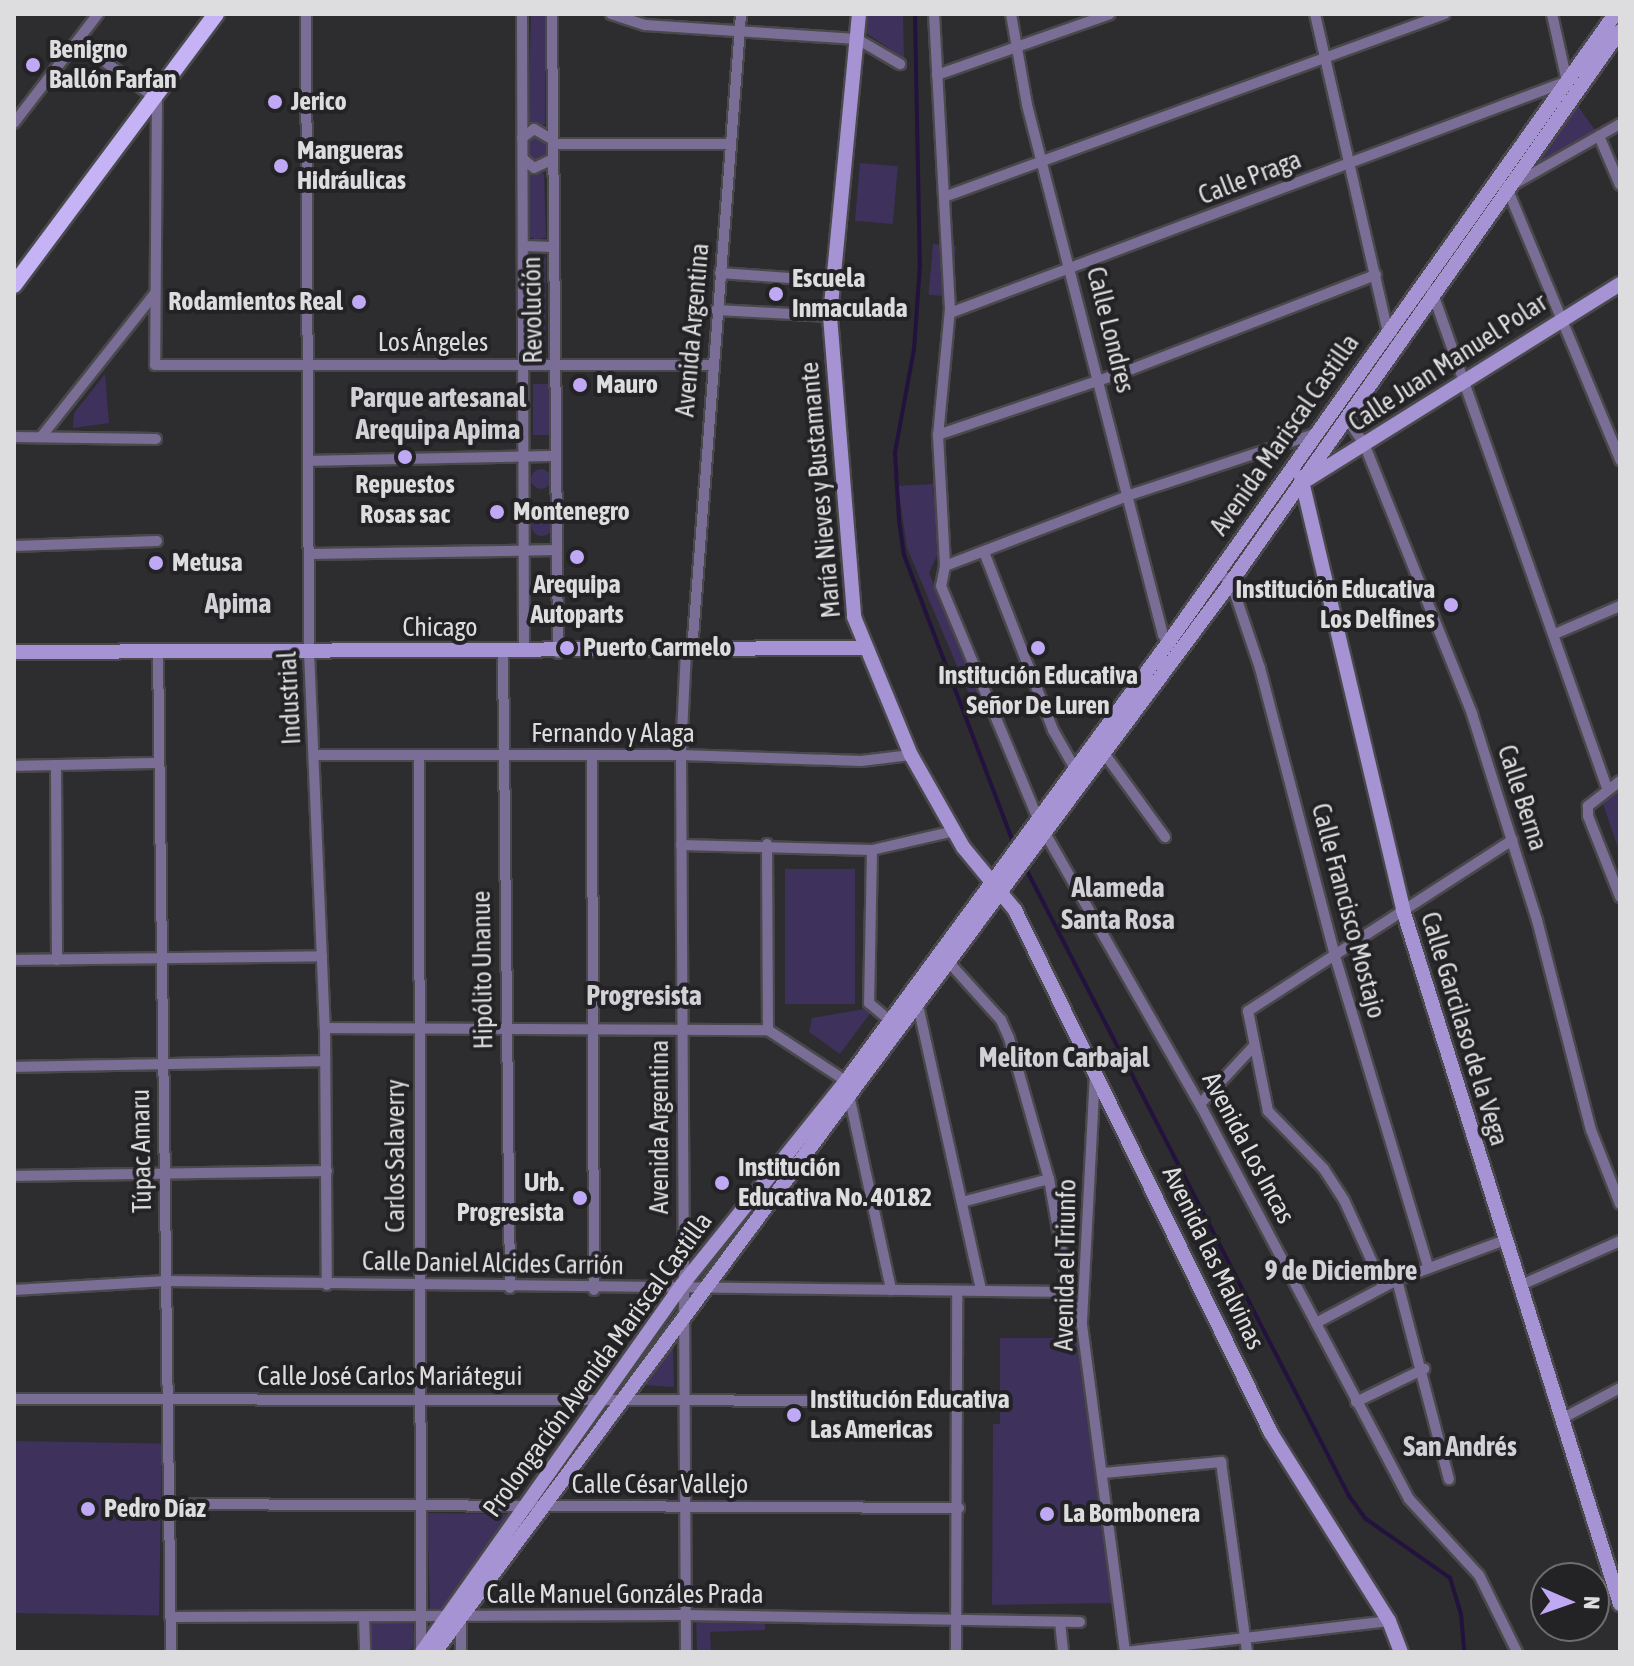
<!DOCTYPE html>
<meta charset="utf-8">
<style>
body{margin:0}
#map{position:relative;width:1634px;height:1666px;overflow:hidden;background:#2d2c2f;font-family:"Asap Condensed",sans-serif}
div>[style]{position:absolute}
[style*='--x']{left:calc(var(--x)*1px);top:calc(var(--y)*1px);width:calc(var(--w)*1px);rotate:calc(var(--a)*1deg)}
.green>*{inset:0;background:#3e315b;transform-origin:0 0}
.round{border-radius:50%}
.stream>*{height:4px;margin:-2px;padding:0 2px;transform-origin:2px;border-radius:2px;background:#22123d}
.roads{filter:drop-shadow(2px 0 #49484b) drop-shadow(-2px 0 #49484b) drop-shadow(0 2px #49484b) drop-shadow(0 -2px #49484b)}
.street>*{height:10px;margin:-5px;padding:0 5px;transform-origin:5px;border-radius:5px;background:#7a6e96}
.secondary>*{height:14px;margin:-7px;padding:0 7px;transform-origin:7px;border-radius:7px;background:#a593d3}
.primary>*{height:16px;margin:-8px;padding:0 8px;transform-origin:8px;border-radius:8px;background:#c5b3f5}
.dots>*{width:22px;height:22px;translate:-50% -50%;box-sizing:border-box;border:4px solid #232225;border-radius:50%}
span{translate:-50% -50%;white-space:nowrap;text-align:center;line-height:1.15;-webkit-text-stroke:8px #232225;paint-order:stroke}
.poi-label{font-size:26px;color:#dddcde;font-weight:700}
.left{translate:0 -50%;text-align:left}
.right{translate:-100% -50%;text-align:right}
.street-label{font-size:26px;color:#dddcde}
.neighbourhood-label{font-size:28px;color:#d2d1d5;font-weight:700}
.frame{position:absolute;inset:0;border:16px solid #dddcde;pointer-events:none}
.north{position:absolute;left:1530px;top:1562px;width:80px;height:80px;box-sizing:border-box;background:#232225;border:2px solid #6d6c6f;border-radius:50%;rotate:92deg;font-size:22px;font-weight:700;line-height:32px;text-align:center;color:#dddcde}
.north::after{content:'';display:block;margin:auto;width:28px;height:36px;background:#bfa9f4;clip-path:polygon(50% 0,100% 100%,50% 72%,0 100%)}
</style>
<div id="map">
<div class="green">
<i style="clip-path:polygon(531px 14px,546px 14px,545px 124px,538px 127px,528px 124px)"></i>
<i style="clip-path:polygon(867px 14px,903px 14px,904px 58px,867px 34px)"></i>
<i style="clip-path:polygon(1575px 102px,1595px 130px,1535px 164px)"></i>
<i class="round" style="left:525px;top:138px;width:22px;height:22px"></i>
<i style="left:860px;top:163px;width:38px;height:58px;rotate:5deg"></i>
<i style="clip-path:polygon(537px 171px,544px 174px,546px 237px,537px 240px,530px 237px,530px 175px)"></i>
<i style="left:933px;top:244px;width:23px;height:51px;rotate:5deg"></i>
<i style="clip-path:polygon(538px 254px,546px 258px,545px 351px,539px 354px,531px 350px,532px 257px)"></i>
<i style="clip-path:polygon(105px 374px,109px 423px,73px 428px,74px 413px)"></i>
<i style="left:533px;top:384px;width:17px;height:51px"></i>
<i class="round" style="left:531px;top:469px;width:20px;height:20px"></i>
<i style="clip-path:polygon(933px 484px,939px 551px,929px 573px,979px 687px,988px 714px,979px 718px,907px 548px,898px 486px)"></i>
<i class="round" style="left:531px;top:514px;width:22px;height:22px"></i>
<i style="clip-path:polygon(1620px 788px,1620px 854px,1601px 798px)"></i>
<i style="left:785px;top:869px;width:70px;height:135px"></i>
<i style="clip-path:polygon(864px 1009px,871px 1012px,840px 1054px,809px 1032px,812px 1018px)"></i>
<i style="clip-path:polygon(1000px 1338px,1077px 1338px,1114px 1603px,992px 1605px,993px 1424px,1000px 1424px)"></i>
<i style="clip-path:polygon(673px 1346px,674px 1387px,644px 1385px)"></i>
<i style="left:14px;top:1441px;width:148px;height:172px;rotate:1deg"></i>
<i style="clip-path:polygon(427px 1513px,510px 1514px,443px 1611px,430px 1609px)"></i>
<i style="clip-path:polygon(765px 1617px,765px 1630px,710px 1632px,711px 1652px,697px 1652px,696px 1618px)"></i>
<i style="clip-path:polygon(369px 1621px,413px 1621px,415px 1644px,409px 1652px,369px 1652px)"></i>
</div>
<div class="stream">
<i style="--x:915;--y:14;--w:250;--a:88.9"></i>
<i style="--x:920;--y:264;--w:85;--a:94"></i>
<i style="--x:914;--y:349;--w:106;--a:100.4"></i>
<i style="--x:895;--y:453;--w:67;--a:86.6"></i>
<i style="--x:899;--y:520;--w:35;--a:82"></i>
<i style="--x:904;--y:555;--w:312;--a:69.2"></i>
<i style="--x:1024;--y:865;--w:710;--a:62.75"></i>
<i style="--x:1349;--y:1496;--w:29;--a:54"></i>
<i style="--x:1366;--y:1519;--w:103;--a:35.1"></i>
<i style="--x:1450;--y:1578;--w:38;--a:73"></i>
<i style="--x:1461;--y:1614;--w:38;--a:85"></i>
</div>
<div class="roads">
<div class="street">
<i style="--x:306;--y:14;--w:637;--a:89.73"></i>
<i style="--x:309;--y:651;--w:377;--a:87.6"></i>
<i style="--x:325;--y:1028;--w:257;--a:89.6"></i>
<i style="--x:522;--y:14;--w:638;--a:89.82"></i>
<i style="--x:552;--y:14;--w:639;--a:89.46"></i>
<i style="--x:611;--y:14;--w:36;--a:18"></i>
<i style="--x:645;--y:25;--w:212;--a:3.8"></i>
<i style="--x:857;--y:39;--w:50;--a:30.2"></i>
<i style="--x:934;--y:14;--w:295;--a:86.9"></i>
<i style="--x:950;--y:309;--w:127;--a:95.4"></i>
<i style="--x:938;--y:435;--w:131;--a:86.9"></i>
<i style="--x:945;--y:566;--w:20;--a:101"></i>
<i style="--x:941;--y:586;--w:260;--a:67.4"></i>
<i style="--x:1041;--y:826;--w:325;--a:60.3"></i>
<i style="--x:1202;--y:1108;--w:442;--a:62.1"></i>
<i style="--x:1409;--y:1499;--w:103;--a:47.4"></i>
<i style="--x:1479;--y:1575;--w:86;--a:63.7"></i>
<i style="--x:1011;--y:14;--w:92;--a:80"></i>
<i style="--x:1027;--y:105;--w:547;--a:75.61"></i>
<i style="--x:1163;--y:635;--w:12;--a:55"></i>
<i style="--x:1315;--y:14;--w:323;--a:77.1"></i>
<i style="--x:1387;--y:329;--w:6;--a:39"></i>
<i style="--x:1552;--y:14;--w:74;--a:77.5"></i>
<i style="--x:77;--y:42;--w:98;--a:35.5"></i>
<i style="--x:157;--y:99;--w:266;--a:90.4"></i>
<i style="--x:155;--y:365;--w:557;--a:0"></i>
<i style="--x:937;--y:75;--w:183;--a:-19.4"></i>
<i style="--x:14;--y:123;--w:138;--a:-52.4"></i>
<i style="--x:1599;--y:136;--w:53;--a:66.8"></i>
<i style="--x:522;--y:138;--w:15;--a:-37"></i>
<i style="--x:534;--y:129;--w:22;--a:30"></i>
<i style="--x:553;--y:144;--w:178;--a:0"></i>
<i style="--x:523;--y:159;--w:14;--a:39"></i>
<i style="--x:534;--y:168;--w:21;--a:-25"></i>
<i style="--x:1496;--y:179;--w:14;--a:39"></i>
<i style="--x:1507;--y:188;--w:295;--a:67.4"></i>
<i style="--x:1516;--y:183;--w:120;--a:-29.6"></i>
<i style="--x:944;--y:197;--w:533;--a:-20.07"></i>
<i style="--x:523;--y:246;--w:31;--a:2"></i>
<i style="--x:720;--y:273;--w:112;--a:4.1"></i>
<i style="--x:1432;--y:291;--w:527;--a:70.6"></i>
<i style="--x:716;--y:310;--w:114;--a:3"></i>
<i style="--x:950;--y:313;--w:657;--a:-20.59"></i>
<i style="--x:1347;--y:418;--w:33;--a:57"></i>
<i style="--x:1365;--y:446;--w:289;--a:68.2"></i>
<i style="--x:1472;--y:714;--w:216;--a:72.5"></i>
<i style="--x:1537;--y:920;--w:217;--a:75.6"></i>
<i style="--x:1591;--y:1130;--w:79;--a:68.6"></i>
<i style="--x:938;--y:435;--w:196;--a:-18.7"></i>
<i style="--x:1124;--y:372;--w:270;--a:-21.1"></i>
<i style="--x:14;--y:437;--w:142;--a:0.8"></i>
<i style="--x:41;--y:437;--w:184;--a:-51.6"></i>
<i style="--x:308;--y:461;--w:248;--a:-1.2"></i>
<i style="--x:14;--y:546;--w:143;--a:-2"></i>
<i style="--x:984;--y:552;--w:191;--a:68.8"></i>
<i style="--x:1053;--y:730;--w:43;--a:60.4"></i>
<i style="--x:309;--y:554;--w:248;--a:-0.9"></i>
<i style="--x:945;--y:566;--w:195;--a:-21"></i>
<i style="--x:1127;--y:496;--w:203;--a:-18.3"></i>
<i style="--x:1219;--y:573;--w:15;--a:37"></i>
<i style="--x:1231;--y:582;--w:91;--a:71.4"></i>
<i style="--x:1260;--y:668;--w:294;--a:75.4"></i>
<i style="--x:1334;--y:953;--w:327;--a:73.3"></i>
<i style="--x:1555;--y:634;--w:71;--a:-23.3"></i>
<i style="--x:158;--y:649;--w:1003;--a:89.26"></i>
<i style="--x:686;--y:651;--w:104;--a:92.8"></i>
<i style="--x:681;--y:755;--w:897;--a:89.68"></i>
<i style="--x:692;--y:651;--w:639;--a:-85.6"></i>
<i style="--x:503;--y:652;--w:636;--a:89.37"></i>
<i style="--x:1101;--y:749;--w:109;--a:54"></i>
<i style="--x:315;--y:755;--w:366;--a:0"></i>
<i style="--x:681;--y:755;--w:180;--a:1.9"></i>
<i style="--x:861;--y:761;--w:50;--a:-6.8"></i>
<i style="--x:419;--y:756;--w:896;--a:89.87"></i>
<i style="--x:592;--y:756;--w:534;--a:89.79"></i>
<i style="--x:56;--y:765;--w:195;--a:89.7"></i>
<i style="--x:14;--y:766;--w:145;--a:-1.2"></i>
<i style="--x:1620;--y:781;--w:41;--a:142"></i>
<i style="--x:1588;--y:806;--w:10;--a:90"></i>
<i style="--x:1588;--y:816;--w:87;--a:68.4"></i>
<i style="--x:767;--y:844;--w:186;--a:89.7"></i>
<i style="--x:681;--y:845;--w:191;--a:1.5"></i>
<i style="--x:872;--y:850;--w:84;--a:-13"></i>
<i style="--x:872;--y:850;--w:153;--a:91.1"></i>
<i style="--x:869;--y:1003;--w:33;--a:40"></i>
<i style="--x:945;--y:958;--w:84;--a:47.9"></i>
<i style="--x:1001;--y:1020;--w:20;--a:66"></i>
<i style="--x:1009;--y:1038;--w:147;--a:74.2"></i>
<i style="--x:1049;--y:1179;--w:115;--a:80"></i>
<i style="--x:1069;--y:1292;--w:31;--a:69"></i>
<i style="--x:14;--y:960;--w:308;--a:-0.7"></i>
<i style="--x:917;--y:1001;--w:296;--a:77.5"></i>
<i style="--x:325;--y:1028;--w:443;--a:0.3"></i>
<i style="--x:768;--y:1030;--w:93;--a:33.2"></i>
<i style="--x:846;--y:1081;--w:214;--a:77.8"></i>
<i style="--x:14;--y:1067;--w:311;--a:-1.1"></i>
<i style="--x:1095;--y:1073;--w:252;--a:93"></i>
<i style="--x:1082;--y:1325;--w:330;--a:82.5"></i>
<i style="--x:1200;--y:1104;--w:78;--a:-47.1"></i>
<i style="--x:14;--y:1176;--w:313;--a:-0.9"></i>
<i style="--x:962;--y:1202;--w:90;--a:-14.8"></i>
<i style="--x:1397;--y:1280;--w:206;--a:75.4"></i>
<i style="--x:1383;--y:1286;--w:94;--a:-114.4"></i>
<i style="--x:1344;--y:1200;--w:37;--a:-123"></i>
<i style="--x:1324;--y:1169;--w:81;--a:-134"></i>
<i style="--x:1268;--y:1111;--w:102;--a:-101.3"></i>
<i style="--x:1248;--y:1011;--w:315;--a:-32.9"></i>
<i style="--x:1519;--y:1286;--w:111;--a:-24"></i>
<i style="--x:14;--y:1290;--w:152;--a:-3.4"></i>
<i style="--x:166;--y:1281;--w:903;--a:0.7"></i>
<i style="--x:1316;--y:1323;--w:92;--a:-28"></i>
<i style="--x:1397;--y:1280;--w:115;--a:-20.3"></i>
<i style="--x:14;--y:1399;--w:944;--a:0.12"></i>
<i style="--x:1356;--y:1402;--w:76;--a:-25.9"></i>
<i style="--x:1563;--y:1418;--w:64;--a:-27.8"></i>
<i style="--x:1103;--y:1473;--w:119;--a:-5.3"></i>
<i style="--x:1221;--y:1462;--w:192;--a:82.2"></i>
<i style="--x:169;--y:1504;--w:790;--a:0.29"></i>
<i style="--x:170;--y:1617;--w:516;--a:-0.22"></i>
<i style="--x:686;--y:1615;--w:394;--a:1"></i>
<i style="--x:364;--y:1617;--w:35;--a:88"></i>
<i style="--x:461;--y:1618;--w:34;--a:90"></i>
<i style="--x:1060;--y:1622;--w:30;--a:84"></i>
<i style="--x:956;--y:1652;--w:361;--a:-89.8"></i>
<i style="--x:1126;--y:1652;--w:265;--a:-6.7"></i>
</div>
<div class="secondary">
<i style="--x:859;--y:14;--w:303;--a:95.5"></i>
<i style="--x:830;--y:316;--w:302;--a:85.4"></i>
<i style="--x:854;--y:617;--w:149;--a:67.6"></i>
<i style="--x:911;--y:755;--w:106;--a:60.5"></i>
<i style="--x:963;--y:847;--w:82;--a:50.5"></i>
<i style="--x:1015;--y:910;--w:582;--a:63.92"></i>
<i style="--x:1271;--y:1433;--w:222;--a:57.9"></i>
<i style="--x:1389;--y:1621;--w:33;--a:69"></i>
<i style="--x:1301;--y:477;--w:445;--a:76.7"></i>
<i style="--x:1403;--y:910;--w:727;--a:72.64"></i>
<i style="--x:1308;--y:479;--w:368;--a:-32"></i>
<i style="--x:14;--y:652;--w:851;--a:-0.27"></i>
<i style="--x:422;--y:1652;--w:450;--a:-54.7"></i>
<i style="--x:682;--y:1285;--w:262;--a:-51.2"></i>
<i style="--x:846;--y:1081;--w:544;--a:-53.68"></i>
<i style="--x:1168;--y:643;--w:772;--a:-54.6"></i>
<i style="--x:435;--y:1652;--w:1334;--a:-53.35"></i>
<i style="--x:1231;--y:582;--w:674;--a:-54.78"></i>
</div>
<div class="primary">
<i style="--x:14;--y:285;--w:338;--a:-53.3"></i>
</div>
</div>
<div class="dots">
<i style="left:33px;top:65px;background:#bfa9f4"></i>
<i style="left:275px;top:102px;background:#bfa9f4"></i>
<i style="left:281px;top:166px;background:#bfa9f4"></i>
<i style="left:776px;top:294px;background:#bfa9f4"></i>
<i style="left:359px;top:302px;background:#bfa9f4"></i>
<i style="left:580px;top:385px;background:#bfa9f4"></i>
<i style="left:405px;top:457px;background:#bfa9f4"></i>
<i style="left:497px;top:512px;background:#bfa9f4"></i>
<i style="left:577px;top:557px;background:#bfa9f4"></i>
<i style="left:156px;top:563px;background:#bfa9f4"></i>
<i style="left:1451px;top:605px;background:#bfa9f4"></i>
<i style="left:567px;top:648px;background:#bfa9f4"></i>
<i style="left:1038px;top:648px;background:#bfa9f4"></i>
<i style="left:722px;top:1183px;background:#bfa9f4"></i>
<i style="left:580px;top:1198px;background:#bfa9f4"></i>
<i style="left:794px;top:1415px;background:#bfa9f4"></i>
<i style="left:88px;top:1509px;background:#bfa9f4"></i>
<i style="left:1047px;top:1514px;background:#bfa9f4"></i>
</div>
<div class="poi-label">
<span class="left" style="left:49px;top:65px">Benigno<br>Ballón Farfan</span>
<span class="left" style="left:291px;top:102px">Jerico</span>
<span class="left" style="left:297px;top:166px">Mangueras<br>Hidráulicas</span>
<span class="left" style="left:792px;top:294px">Escuela<br>Inmaculada</span>
<span class="right" style="left:343px;top:302px">Rodamientos Real</span>
<span class="left" style="left:596px;top:385px">Mauro</span>
<span style="left:405px;top:500px">Repuestos<br>Rosas sac</span>
<span class="left" style="left:513px;top:512px">Montenegro</span>
<span class="left" style="left:172px;top:563px">Metusa</span>
<span style="left:577px;top:600px">Arequipa<br>Autoparts</span>
<span class="right" style="left:1435px;top:605px">Institución Educativa<br>Los Delfines</span>
<span class="left" style="left:583px;top:648px">Puerto Carmelo</span>
<span style="left:1038px;top:691px">Institución Educativa<br>Señor De Luren</span>
<span class="left" style="left:738px;top:1183px">Institución<br>Educativa No. 40182</span>
<span class="right" style="left:564px;top:1198px">Urb.<br>Progresista</span>
<span class="left" style="left:810px;top:1415px">Institución Educativa<br>Las Americas</span>
<span class="left" style="left:104px;top:1509px">Pedro Díaz</span>
<span class="left" style="left:1063px;top:1514px">La Bombonera</span>
</div>
<div class="street-label">
<span style="left:1250px;top:178px;rotate:-21deg">Calle Praga</span>
<span style="left:533px;top:310px;rotate:-91deg">Revolución</span>
<span style="left:693px;top:330px;rotate:-85deg">Avenida Argentina</span>
<span style="left:1110px;top:330px;rotate:76deg">Calle Londres</span>
<span style="left:433px;top:343px">Los Ángeles</span>
<span style="left:1448px;top:363px;rotate:-33deg">Calle Juan Manuel Polar</span>
<span style="left:1285px;top:435px;rotate:-55deg">Avenida Mariscal Castilla</span>
<span style="left:821px;top:490px;rotate:-95deg">María Nieves y Bustamante</span>
<span style="left:440px;top:628px">Chicago</span>
<span style="left:290px;top:698px;rotate:-93deg">Industrial</span>
<span style="left:613px;top:734px">Fernando y Alaga</span>
<span style="left:1522px;top:798px;rotate:72deg">Calle Berna</span>
<span style="left:1348px;top:911px;rotate:75deg">Calle Francisco Mostajo</span>
<span style="left:483px;top:970px;rotate:-91deg">Hipólito Unanue</span>
<span style="left:1464px;top:1029px;rotate:73deg">Calle Garcilaso de la Vega</span>
<span style="left:660px;top:1127px;rotate:-90deg">Avenida Argentina</span>
<span style="left:1248px;top:1148px;rotate:62deg">Avenida Los Incas</span>
<span style="left:142px;top:1151px;rotate:-91deg">Túpac Amaru</span>
<span style="left:396px;top:1156px;rotate:-90deg">Carlos Salaverry</span>
<span style="left:1213px;top:1258px;rotate:64deg">Avenida las Malvinas</span>
<span style="left:493px;top:1264px;rotate:1deg">Calle Daniel Alcides Carrión</span>
<span style="left:1066px;top:1265px;rotate:-89deg">Avenida el Triunfo</span>
<span style="left:598px;top:1365px;rotate:-54deg">Prolongación Avenida Mariscal Castilla</span>
<span style="left:390px;top:1377px">Calle José Carlos Mariátegui</span>
<span style="left:660px;top:1485px">Calle César Vallejo</span>
<span style="left:625px;top:1595px">Calle Manuel Gonzáles Prada</span>
</div>
<div class="neighbourhood-label">
<span style="left:438px;top:413px">Parque artesanal<br>Arequipa Apima</span>
<span style="left:238px;top:603px">Apima</span>
<span style="left:1118px;top:903px">Alameda<br>Santa Rosa</span>
<span style="left:644px;top:995px">Progresista</span>
<span style="left:1064px;top:1057px">Meliton Carbajal</span>
<span style="left:1341px;top:1270px">9 de Diciembre</span>
<span style="left:1460px;top:1446px">San Andrés</span>
</div>
<div class="frame"></div>
<div class="north">N</div>
</div>
